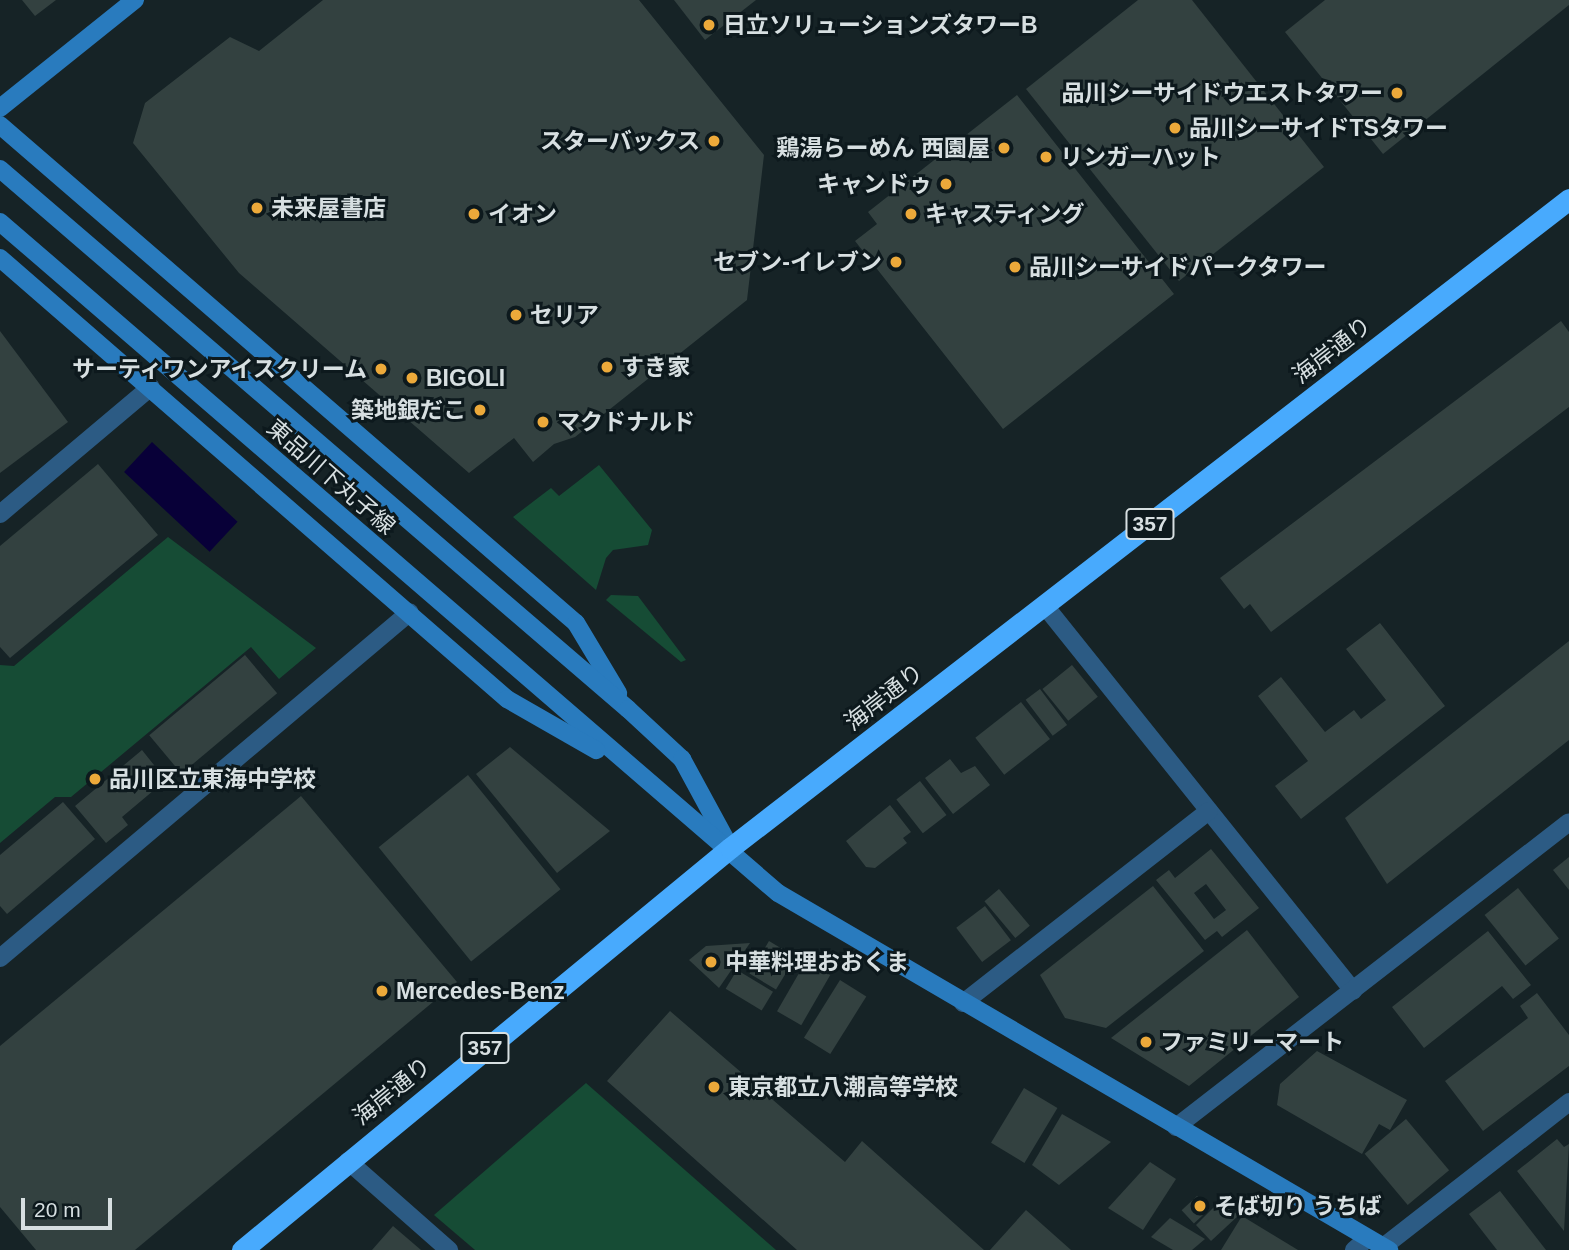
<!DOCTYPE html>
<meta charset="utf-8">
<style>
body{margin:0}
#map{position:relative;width:1569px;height:1250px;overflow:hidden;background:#162326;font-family:Helvetica,"Noto Sans JP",sans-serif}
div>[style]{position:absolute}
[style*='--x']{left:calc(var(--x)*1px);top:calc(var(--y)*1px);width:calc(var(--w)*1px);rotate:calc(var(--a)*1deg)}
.green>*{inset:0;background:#164c35}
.water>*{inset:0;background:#080038;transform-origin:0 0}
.building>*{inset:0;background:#334140;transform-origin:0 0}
.lane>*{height:18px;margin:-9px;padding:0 9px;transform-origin:9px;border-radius:9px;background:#2c5b84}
.street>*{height:18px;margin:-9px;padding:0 9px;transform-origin:9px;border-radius:9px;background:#2c5b84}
.secondary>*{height:18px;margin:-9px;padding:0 9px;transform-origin:9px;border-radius:9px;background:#297bbe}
.highway>*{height:21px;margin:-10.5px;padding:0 10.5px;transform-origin:10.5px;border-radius:10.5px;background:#48aafd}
.dots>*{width:19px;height:19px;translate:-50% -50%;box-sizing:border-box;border:4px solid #0d191d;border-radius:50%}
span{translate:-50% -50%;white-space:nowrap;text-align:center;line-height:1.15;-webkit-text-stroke:6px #0d191d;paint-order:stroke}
.shield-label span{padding:2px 5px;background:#0d191d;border:2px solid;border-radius:5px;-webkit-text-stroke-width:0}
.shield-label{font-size:21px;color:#d7dfe1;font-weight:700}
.poi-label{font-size:23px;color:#d7dfe1;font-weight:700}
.left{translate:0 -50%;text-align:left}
.right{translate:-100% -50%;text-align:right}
.street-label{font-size:23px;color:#d7dfe1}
.scale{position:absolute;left:21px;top:1198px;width:91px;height:32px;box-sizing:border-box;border:4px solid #d7dfe1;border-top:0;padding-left:9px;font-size:21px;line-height:24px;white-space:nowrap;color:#d7dfe1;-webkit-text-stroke:5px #0d191d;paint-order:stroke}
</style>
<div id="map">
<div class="green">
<i style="clip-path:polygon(599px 465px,652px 530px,648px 545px,613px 550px,606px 558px,596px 590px,513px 517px,551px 488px,559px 496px)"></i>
<i style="clip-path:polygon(168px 537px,316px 648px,279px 679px,251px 647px,71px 797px,55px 797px,0 843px,0 665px,14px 666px)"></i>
<i style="clip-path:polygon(611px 595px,638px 596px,686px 660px,681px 662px,606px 600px)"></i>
<i style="clip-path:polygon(586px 1083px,776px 1250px,475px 1250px,434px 1215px)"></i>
</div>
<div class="water">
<i style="left:152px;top:442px;width:117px;height:41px;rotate:43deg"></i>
</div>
<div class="building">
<i style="clip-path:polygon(22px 0,56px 0,35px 16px)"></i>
<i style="clip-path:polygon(323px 0,639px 0,764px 155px,747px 300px,575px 437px,554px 444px,533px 462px,514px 438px,469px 473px,239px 273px,133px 143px,145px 103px,230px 37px,259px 51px)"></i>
<i style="clip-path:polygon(674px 0,756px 0,705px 40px)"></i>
<i style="clip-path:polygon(1138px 0,1192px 0,1324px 167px,1179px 281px,1026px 89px)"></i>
<i style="clip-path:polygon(1325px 0,1569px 0,1569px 5px,1383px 154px,1285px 32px)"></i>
<i style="clip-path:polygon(1017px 95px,1174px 294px,1003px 429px,855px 241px,877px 224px,868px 212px)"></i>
<i style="clip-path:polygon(1561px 321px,1569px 332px,1569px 407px,1271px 632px,1250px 604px,1244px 609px,1220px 578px)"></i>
<i style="clip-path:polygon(0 331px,68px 422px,0 473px)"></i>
<i style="clip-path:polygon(98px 464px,158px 535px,10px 658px,0 647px,0 546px)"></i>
<i style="clip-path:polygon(1380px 623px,1445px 706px,1301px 819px,1275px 786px,1308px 761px,1258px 696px,1281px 677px,1325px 732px,1354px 710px,1361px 719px,1386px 700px,1346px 649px)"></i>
<i style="clip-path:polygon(1569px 641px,1569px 740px,1387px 884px,1345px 818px)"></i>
<i style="left:245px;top:655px;width:50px;height:125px;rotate:50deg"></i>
<i style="left:1072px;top:665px;width:41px;height:38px;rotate:51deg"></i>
<i style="left:1040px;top:689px;width:45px;height:18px;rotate:53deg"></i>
<i style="left:1021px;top:702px;width:47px;height:58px;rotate:52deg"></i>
<i style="clip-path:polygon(510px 747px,610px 831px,557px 873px,476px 774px)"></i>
<i style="clip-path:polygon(142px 750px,166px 780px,122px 817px,128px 825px,106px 843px,75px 806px)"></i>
<i style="clip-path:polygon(950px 759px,961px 773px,975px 766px,990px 785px,953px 814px,925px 778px)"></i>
<i style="left:468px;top:775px;width:147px;height:115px;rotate:51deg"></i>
<i style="left:920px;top:781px;width:43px;height:30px;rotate:52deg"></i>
<i style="clip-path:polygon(301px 796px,457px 982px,135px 1250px,36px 1250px,0 1207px,0 1046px)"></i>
<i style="clip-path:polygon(63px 802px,95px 839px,7px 914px,0 906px,0 855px)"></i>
<i style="clip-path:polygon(890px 805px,911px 832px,903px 838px,907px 843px,875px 868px,866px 867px,846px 841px)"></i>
<i style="clip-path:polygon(evenodd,1211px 849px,1259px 908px,1222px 937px,1217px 931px,1205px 940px,1156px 880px,1169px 870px,1175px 878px,1211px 849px,1206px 884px,1226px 910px,1214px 919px,1194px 893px,1206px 884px)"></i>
<i style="clip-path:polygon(1569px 857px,1569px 890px,1553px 870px)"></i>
<i style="clip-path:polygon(1153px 886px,1204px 951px,1106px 1028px,1065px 1018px,1040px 975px)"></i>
<i style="left:1518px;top:888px;width:65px;height:43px;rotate:51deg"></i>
<i style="left:999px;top:889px;width:48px;height:19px;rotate:50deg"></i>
<i style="left:985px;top:906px;width:43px;height:36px;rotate:53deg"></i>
<i style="clip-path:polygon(1247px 930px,1299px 997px,1189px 1086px,1111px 1038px)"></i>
<i style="clip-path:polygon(1488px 931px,1531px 985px,1513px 999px,1502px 986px,1424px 1048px,1392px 1007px)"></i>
<i style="left:769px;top:941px;width:31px;height:38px;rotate:31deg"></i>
<i style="clip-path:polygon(750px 943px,719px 988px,689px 960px,706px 946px)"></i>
<i style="left:806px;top:961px;width:28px;height:58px;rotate:30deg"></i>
<i style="left:737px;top:970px;width:42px;height:22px;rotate:31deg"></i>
<i style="left:840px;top:980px;width:31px;height:68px;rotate:32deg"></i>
<i style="clip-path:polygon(1537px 993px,1569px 1035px,1569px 1066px,1483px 1131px,1445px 1081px,1528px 1018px,1520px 1006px)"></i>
<i style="clip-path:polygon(670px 1011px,845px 1162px,862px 1141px,984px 1250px,797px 1250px,607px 1081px)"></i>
<i style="clip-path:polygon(1317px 1051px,1407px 1100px,1390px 1130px,1379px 1124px,1362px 1154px,1277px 1105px,1280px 1084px)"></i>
<i style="left:1024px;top:1088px;width:39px;height:64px;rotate:31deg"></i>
<i style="clip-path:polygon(1062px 1114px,1111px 1142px,1059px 1185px,1032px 1165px)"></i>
<i style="left:1406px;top:1119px;width:67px;height:54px;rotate:50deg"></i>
<i style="clip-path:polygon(1557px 1139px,1564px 1147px,1569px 1144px,1564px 1231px,1517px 1171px)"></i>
<i style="clip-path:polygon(1150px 1162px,1176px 1179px,1143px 1230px,1108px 1208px)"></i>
<i style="clip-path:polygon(1500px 1191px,1546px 1250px,1497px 1250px,1469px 1214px)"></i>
<i style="left:1197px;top:1196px;width:18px;height:21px;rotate:47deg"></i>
<i style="clip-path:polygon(1218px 1203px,1239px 1215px,1211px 1241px,1196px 1225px)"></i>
<i style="clip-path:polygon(1026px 1210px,1071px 1250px,990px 1250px)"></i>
<i style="clip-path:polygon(1242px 1216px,1298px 1250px,1221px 1250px)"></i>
<i style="clip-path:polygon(1170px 1218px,1205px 1239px,1192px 1250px,1173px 1250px,1151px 1237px)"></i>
<i style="clip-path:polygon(393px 1226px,421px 1250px,372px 1250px)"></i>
</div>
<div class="lane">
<i style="--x:348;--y:1161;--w:135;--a:41.4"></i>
</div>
<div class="street">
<i style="--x:0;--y:514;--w:197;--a:-40.1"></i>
<i style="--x:1045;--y:606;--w:493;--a:51.3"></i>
<i style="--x:0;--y:958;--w:536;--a:-40.16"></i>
<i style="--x:963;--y:1003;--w:312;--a:-38"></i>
<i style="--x:1176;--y:1127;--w:497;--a:-37.8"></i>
<i style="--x:1383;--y:1247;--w:236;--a:-37.9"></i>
<i style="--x:1354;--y:1250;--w:18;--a:-41"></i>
</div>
<div class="secondary">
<i style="--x:0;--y:108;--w:173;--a:-38.7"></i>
<i style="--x:0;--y:125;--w:761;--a:40.85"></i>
<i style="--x:576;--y:623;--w:82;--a:59"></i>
<i style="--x:0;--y:169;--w:828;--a:40.69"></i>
<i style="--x:628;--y:709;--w:74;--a:42.8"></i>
<i style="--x:682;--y:759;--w:94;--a:61.5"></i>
<i style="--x:0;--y:222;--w:1027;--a:40.78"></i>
<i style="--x:778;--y:893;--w:708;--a:30.3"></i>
<i style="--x:0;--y:258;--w:672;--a:41.02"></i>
<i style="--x:507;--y:699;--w:103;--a:29.8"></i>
</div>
<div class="highway">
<i style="--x:242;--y:1250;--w:632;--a:-39.48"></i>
<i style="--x:730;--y:848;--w:1061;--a:-37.72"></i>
</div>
<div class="dots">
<i style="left:709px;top:25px;background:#eca93a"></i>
<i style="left:1397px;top:93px;background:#eca93a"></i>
<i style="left:1175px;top:128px;background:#eca93a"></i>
<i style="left:714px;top:141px;background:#eca93a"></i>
<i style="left:1004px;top:148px;background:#eca93a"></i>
<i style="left:1046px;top:157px;background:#eca93a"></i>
<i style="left:946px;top:184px;background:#eca93a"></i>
<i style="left:257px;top:208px;background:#eca93a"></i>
<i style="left:474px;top:214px;background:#eca93a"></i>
<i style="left:911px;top:214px;background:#eca93a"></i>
<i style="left:896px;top:262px;background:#eca93a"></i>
<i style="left:1015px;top:267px;background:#eca93a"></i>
<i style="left:516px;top:315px;background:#eca93a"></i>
<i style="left:607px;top:367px;background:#eca93a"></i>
<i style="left:381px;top:369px;background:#eca93a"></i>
<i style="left:412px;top:378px;background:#eca93a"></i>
<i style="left:480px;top:410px;background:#eca93a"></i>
<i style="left:543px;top:422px;background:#eca93a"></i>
<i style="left:95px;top:779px;background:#eca93a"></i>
<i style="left:711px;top:962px;background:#eca93a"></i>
<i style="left:382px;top:991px;background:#eca93a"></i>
<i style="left:1146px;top:1042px;background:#eca93a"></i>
<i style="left:714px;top:1087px;background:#eca93a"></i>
<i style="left:1200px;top:1206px;background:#eca93a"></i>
</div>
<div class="shield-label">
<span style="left:1150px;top:524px">357</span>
<span style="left:485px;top:1048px">357</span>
</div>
<div class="poi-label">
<span class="left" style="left:723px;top:25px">日立ソリューションズタワーB</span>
<span class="right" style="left:1383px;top:93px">品川シーサイドウエストタワー</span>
<span class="left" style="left:1189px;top:128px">品川シーサイドTSタワー</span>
<span class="right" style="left:700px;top:141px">スターバックス</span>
<span class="right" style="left:990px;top:148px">鶏湯らーめん 西園屋</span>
<span class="left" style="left:1060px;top:157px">リンガーハット</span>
<span class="right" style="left:932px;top:184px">キャンドゥ</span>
<span class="left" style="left:271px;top:208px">未来屋書店</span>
<span class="left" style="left:488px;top:214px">イオン</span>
<span class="left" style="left:925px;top:214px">キャスティング</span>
<span class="right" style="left:882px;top:262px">セブン-イレブン</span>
<span class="left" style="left:1029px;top:267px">品川シーサイドパークタワー</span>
<span class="left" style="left:530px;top:315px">セリア</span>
<span class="left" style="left:621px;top:367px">すき家</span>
<span class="right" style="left:367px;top:369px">サーティワンアイスクリーム</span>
<span class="left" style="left:426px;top:378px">BIGOLI</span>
<span class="right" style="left:466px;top:410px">築地銀だこ</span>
<span class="left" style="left:557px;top:422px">マクドナルド</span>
<span class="left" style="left:109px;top:779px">品川区立東海中学校</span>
<span class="left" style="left:725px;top:962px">中華料理おおくま</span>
<span class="left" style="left:396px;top:991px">Mercedes-Benz</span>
<span class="left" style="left:1160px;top:1042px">ファミリーマート</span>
<span class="left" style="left:728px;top:1087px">東京都立八潮高等学校</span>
<span class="left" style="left:1214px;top:1206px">そば切り うちば</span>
</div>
<div class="street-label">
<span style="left:1332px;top:350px;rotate:-38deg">海岸通り</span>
<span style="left:331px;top:477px;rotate:41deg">東品川下丸子線</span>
<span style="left:884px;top:697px;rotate:-38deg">海岸通り</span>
<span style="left:392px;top:1091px;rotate:-39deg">海岸通り</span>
</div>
<div class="scale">20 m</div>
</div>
